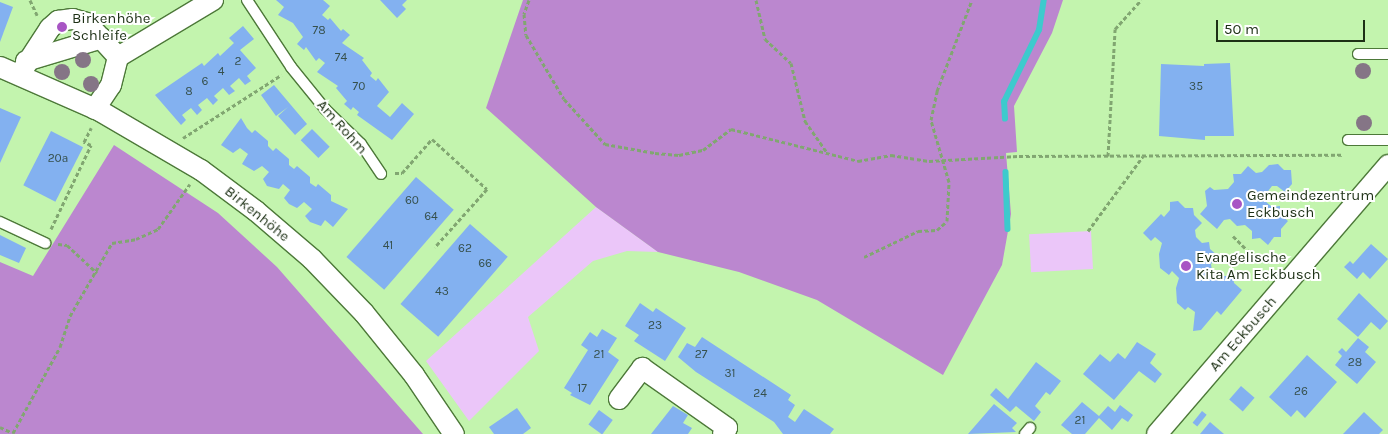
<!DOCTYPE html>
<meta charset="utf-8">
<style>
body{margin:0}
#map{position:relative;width:1388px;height:434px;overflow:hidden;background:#c3f4ae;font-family:Karla,sans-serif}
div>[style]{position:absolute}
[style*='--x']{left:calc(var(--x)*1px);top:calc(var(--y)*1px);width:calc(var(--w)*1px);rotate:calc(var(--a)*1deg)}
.green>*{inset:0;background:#ebc6f9;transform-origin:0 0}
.forest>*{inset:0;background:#bb87cf}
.stream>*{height:5.5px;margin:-2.75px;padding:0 2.75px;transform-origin:2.75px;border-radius:2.75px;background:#3dcacd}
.building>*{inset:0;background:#83b1f0;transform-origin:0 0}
.path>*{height:3px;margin-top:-1.5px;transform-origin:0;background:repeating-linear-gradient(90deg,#81a671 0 4px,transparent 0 6.5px)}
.roads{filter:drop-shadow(1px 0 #4d7939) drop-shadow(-1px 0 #4d7939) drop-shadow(0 1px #4d7939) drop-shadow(0 -1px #4d7939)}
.service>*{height:10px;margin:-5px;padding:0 5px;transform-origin:5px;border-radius:5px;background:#fff}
.minor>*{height:20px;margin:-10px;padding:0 10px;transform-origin:10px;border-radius:10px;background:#fff}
.trees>*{width:16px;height:16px;margin:-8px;border-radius:50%;background:#857586}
.dots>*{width:14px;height:14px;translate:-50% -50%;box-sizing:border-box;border:2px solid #fff;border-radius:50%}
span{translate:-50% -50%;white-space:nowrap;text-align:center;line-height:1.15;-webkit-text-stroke:4px #fff;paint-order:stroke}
.number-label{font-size:12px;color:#36504c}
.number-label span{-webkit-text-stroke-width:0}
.poi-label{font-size:15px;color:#1d3015}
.left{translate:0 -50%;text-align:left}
.street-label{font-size:15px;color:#1d3015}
.scale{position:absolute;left:1216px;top:20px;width:149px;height:22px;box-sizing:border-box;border:2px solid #1d3015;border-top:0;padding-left:6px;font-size:15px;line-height:18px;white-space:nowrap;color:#1d3015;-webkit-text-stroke:4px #fff;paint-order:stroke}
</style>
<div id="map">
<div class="green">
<i style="clip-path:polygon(596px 207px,658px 252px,627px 251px,593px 261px,528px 317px,539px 351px,469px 421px,426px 361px)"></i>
<i style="left:1091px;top:231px;width:38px;height:62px;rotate:87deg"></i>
</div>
<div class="forest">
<i style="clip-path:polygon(523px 0,1063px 0,1052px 33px,1014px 106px,1017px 152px,1006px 153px,1011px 214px,1002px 265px,943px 375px,817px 300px,739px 272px,658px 252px,596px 207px,486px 108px)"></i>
<i style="clip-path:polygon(114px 145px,218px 213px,277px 267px,423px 434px,0 434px,0 262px,33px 276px)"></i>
</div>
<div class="stream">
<i style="--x:1005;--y:119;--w:17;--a:-93"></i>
<i style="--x:1004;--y:102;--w:80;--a:-64.1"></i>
<i style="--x:1039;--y:30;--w:30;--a:-81"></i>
<i style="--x:1006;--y:172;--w:57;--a:88"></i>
</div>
<div class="building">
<i style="clip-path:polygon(276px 0,323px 0,330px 6px,322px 15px,328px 20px,330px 18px,341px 31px,343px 29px,350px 35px,342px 43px,364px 58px,362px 60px,372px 73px,370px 76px,376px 81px,378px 78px,389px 92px,377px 106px,390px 117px,402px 103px,414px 114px,392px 140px,357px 115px,359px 112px,353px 107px,351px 110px,344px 104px,347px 101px,336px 88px,338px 86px,317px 72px,325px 63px,319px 58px,316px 61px,306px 47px,304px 50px,297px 44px,303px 37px,293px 23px,278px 15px,284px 7px)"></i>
<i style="clip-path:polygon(380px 0,407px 0,402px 5px,406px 9px,397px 18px)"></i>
<i style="clip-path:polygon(0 2px,13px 7px,0 42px)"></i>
<i style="clip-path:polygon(243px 26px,254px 39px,240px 50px,256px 68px,247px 76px,251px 81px,245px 85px,239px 78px,230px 86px,235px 91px,229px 95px,223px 88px,214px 96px,218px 100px,213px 105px,207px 98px,198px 105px,202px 110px,197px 115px,191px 108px,182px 115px,186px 120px,181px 125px,155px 95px,202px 63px,204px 66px,218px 53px,220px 56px,234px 43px,229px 38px)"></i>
<i style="clip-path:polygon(1230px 63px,1234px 136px,1205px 136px,1205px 140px,1159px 136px,1161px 64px,1204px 66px,1204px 64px)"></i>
<i style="clip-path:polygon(274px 85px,307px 124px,295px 135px,278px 116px,288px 107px,276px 116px,261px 95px)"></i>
<i style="clip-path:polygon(0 108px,21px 117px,0 163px)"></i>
<i style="clip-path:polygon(241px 118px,247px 128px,252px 133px,255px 130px,268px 141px,268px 146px,273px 151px,276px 148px,289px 159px,289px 165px,294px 169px,297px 166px,310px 177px,310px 183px,316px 187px,318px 184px,331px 195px,331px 201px,348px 209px,333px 227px,325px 220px,321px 226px,310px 222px,305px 216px,312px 209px,304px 202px,297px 208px,289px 204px,284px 198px,290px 190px,283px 184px,279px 189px,267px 186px,263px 179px,269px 172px,262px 166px,254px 171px,242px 164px,248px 154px,240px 148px,233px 153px,221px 145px)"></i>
<i style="left:312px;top:129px;width:25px;height:16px;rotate:45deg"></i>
<i style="left:51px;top:131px;width:36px;height:61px;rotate:27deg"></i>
<i style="clip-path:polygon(1278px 164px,1284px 170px,1291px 170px,1292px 184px,1285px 192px,1277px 186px,1272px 186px,1265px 195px,1265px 201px,1272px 207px,1280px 206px,1280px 214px,1288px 221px,1281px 229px,1281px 237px,1274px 237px,1268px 245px,1260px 238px,1252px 239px,1252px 231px,1245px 225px,1237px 226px,1230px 219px,1224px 220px,1217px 229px,1200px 214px,1207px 206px,1205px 191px,1210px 187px,1214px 190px,1228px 189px,1234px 182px,1233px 174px,1241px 174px,1248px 166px,1256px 173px,1262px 172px,1269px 165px)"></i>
<i style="left:416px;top:177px;width:50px;height:106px;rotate:41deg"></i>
<i style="clip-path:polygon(1178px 201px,1185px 208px,1193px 208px,1194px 215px,1202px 223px,1195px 230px,1196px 237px,1202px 243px,1209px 242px,1210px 249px,1218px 256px,1211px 264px,1212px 271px,1218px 276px,1233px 276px,1234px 283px,1242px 290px,1221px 315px,1217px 311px,1201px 330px,1193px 331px,1195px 312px,1188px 307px,1185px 310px,1177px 303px,1176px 288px,1179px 278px,1172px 271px,1169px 275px,1160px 268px,1159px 254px,1162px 243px,1155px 237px,1151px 241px,1143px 233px,1161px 214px,1164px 217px,1170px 210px,1170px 202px)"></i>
<i style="left:470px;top:224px;width:50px;height:106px;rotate:41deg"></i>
<i style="clip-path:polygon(0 235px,26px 248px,19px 263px,0 255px)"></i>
<i style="clip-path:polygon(1371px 244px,1388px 259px,1370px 279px,1363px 272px,1357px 279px,1344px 267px,1350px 261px,1353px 264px)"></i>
<i style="clip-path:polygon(1359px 293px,1388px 321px,1380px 330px,1371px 322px,1358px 337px,1337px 319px)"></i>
<i style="clip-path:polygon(640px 303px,653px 312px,656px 308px,686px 328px,665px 361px,634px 341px,639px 335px,625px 326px)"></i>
<i style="clip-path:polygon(602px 329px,617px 338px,608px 352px,619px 360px,590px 405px,570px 395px,572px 393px,564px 388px,588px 350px,581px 345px,590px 332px,597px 337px)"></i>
<i style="clip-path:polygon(702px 337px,791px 395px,788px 400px,795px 405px,788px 417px,795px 422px,804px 409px,834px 429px,830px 434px,783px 434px,774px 422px,696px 372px,678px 357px,687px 343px,695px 347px)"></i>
<i style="clip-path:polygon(1358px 338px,1369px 347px,1365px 352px,1376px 362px,1357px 384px,1335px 365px,1342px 356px,1338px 352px,1342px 348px,1346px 352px)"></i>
<i style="clip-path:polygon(1137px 342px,1156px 354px,1150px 363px,1162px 374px,1155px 383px,1139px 371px,1114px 400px,1083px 374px,1100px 354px,1110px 362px,1118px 353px,1125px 359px)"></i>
<i style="clip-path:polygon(1307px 355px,1337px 382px,1305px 418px,1297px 410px,1291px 417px,1269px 397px)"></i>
<i style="clip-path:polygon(1036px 362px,1061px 381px,1050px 395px,1046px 392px,1035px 406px,1041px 412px,1034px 421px,1016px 406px,1010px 412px,990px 395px,996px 388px,1008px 399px)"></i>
<i style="left:1241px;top:386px;width:18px;height:18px;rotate:41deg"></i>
<i style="clip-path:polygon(1082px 402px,1099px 416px,1108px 406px,1115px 412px,1120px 405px,1133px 415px,1128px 422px,1122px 418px,1112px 430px,1099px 418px,1085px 434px,1072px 434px,1061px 425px)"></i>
<i style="clip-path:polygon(994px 404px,1017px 423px,1012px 428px,1016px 432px,968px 434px)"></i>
<i style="clip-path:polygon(673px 406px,688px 415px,683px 423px,692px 428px,688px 434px,651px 434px)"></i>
<i style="clip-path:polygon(517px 408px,531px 428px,523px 434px,494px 434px,489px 427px)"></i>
<i style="left:599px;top:410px;width:17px;height:18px;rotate:36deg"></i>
<i style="left:1202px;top:411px;width:6px;height:15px;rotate:39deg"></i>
<i style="clip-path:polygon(1364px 412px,1383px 430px,1379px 434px,1343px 434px)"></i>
<i style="clip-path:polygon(1210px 422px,1224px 434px,1200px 434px)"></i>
</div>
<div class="path">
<i style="--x:30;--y:0;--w:17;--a:65"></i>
<i style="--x:529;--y:0;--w:15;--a:110"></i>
<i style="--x:524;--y:14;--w:21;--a:85"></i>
<i style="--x:526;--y:35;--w:74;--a:59.3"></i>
<i style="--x:564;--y:99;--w:61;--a:47.7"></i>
<i style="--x:605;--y:144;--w:51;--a:10.2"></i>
<i style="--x:655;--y:153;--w:24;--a:5"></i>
<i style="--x:679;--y:155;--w:25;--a:-12"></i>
<i style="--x:703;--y:150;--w:35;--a:-37"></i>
<i style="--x:731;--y:129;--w:131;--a:14.1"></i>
<i style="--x:858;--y:161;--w:34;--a:-10"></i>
<i style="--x:891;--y:155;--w:38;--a:9"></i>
<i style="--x:929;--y:161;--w:90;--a:-3.2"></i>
<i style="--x:1019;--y:156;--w:325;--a:-0.2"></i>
<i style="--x:756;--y:0;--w:40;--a:77"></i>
<i style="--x:765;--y:39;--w:35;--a:43"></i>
<i style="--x:791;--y:63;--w:60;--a:76.4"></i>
<i style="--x:805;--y:121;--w:37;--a:55"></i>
<i style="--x:183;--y:138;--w:117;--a:-32.7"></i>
<i style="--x:1108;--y:156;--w:127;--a:-86.8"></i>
<i style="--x:1115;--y:29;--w:39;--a:-48"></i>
<i style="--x:395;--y:173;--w:7;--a:0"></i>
<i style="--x:402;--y:173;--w:45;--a:-48.6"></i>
<i style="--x:432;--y:139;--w:74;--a:42.3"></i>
<i style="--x:487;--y:189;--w:78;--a:131.9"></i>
<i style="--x:51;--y:229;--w:93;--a:-64.5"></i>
<i style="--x:91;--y:145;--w:8;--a:-157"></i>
<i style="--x:84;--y:142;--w:16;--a:-63"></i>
<i style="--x:1088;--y:231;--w:93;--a:-53.7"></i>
<i style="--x:1233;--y:236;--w:25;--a:45"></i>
<i style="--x:1251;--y:254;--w:30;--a:15"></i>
<i style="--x:58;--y:244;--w:9;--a:6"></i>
<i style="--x:67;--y:245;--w:41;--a:43"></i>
<i style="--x:864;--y:257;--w:60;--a:-25.7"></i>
<i style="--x:918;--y:231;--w:19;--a:-3"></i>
<i style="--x:937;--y:230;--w:13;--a:-42"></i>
<i style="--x:947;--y:221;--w:39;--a:-87"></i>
<i style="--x:949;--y:182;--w:65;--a:-106.2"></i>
<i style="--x:931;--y:120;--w:30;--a:-78"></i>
<i style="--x:937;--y:91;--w:97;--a:-69"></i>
<i style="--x:0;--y:427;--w:14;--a:25"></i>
<i style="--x:13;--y:433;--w:98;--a:-61.3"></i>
<i style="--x:60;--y:347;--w:33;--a:-72"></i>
<i style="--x:70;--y:316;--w:84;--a:-60.1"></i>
<i style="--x:112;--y:243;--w:24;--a:-9"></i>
<i style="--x:136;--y:239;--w:24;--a:-24"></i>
<i style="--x:158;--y:229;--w:55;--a:-54.6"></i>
</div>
<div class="roads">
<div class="service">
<i style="--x:247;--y:0;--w:80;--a:56.7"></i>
<i style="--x:291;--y:67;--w:54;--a:51"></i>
<i style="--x:325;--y:109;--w:50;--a:44.2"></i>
<i style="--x:361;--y:144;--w:36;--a:56"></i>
<i style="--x:1358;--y:54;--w:30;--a:0"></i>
<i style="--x:1348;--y:140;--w:40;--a:0"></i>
<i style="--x:0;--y:222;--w:50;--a:25"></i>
<i style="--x:1025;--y:434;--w:8;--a:-50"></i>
</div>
<div class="minor">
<i style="--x:118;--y:57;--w:111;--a:-31"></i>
<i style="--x:26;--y:61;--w:79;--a:-16.8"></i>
<i style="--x:0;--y:67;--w:109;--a:23.7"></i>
<i style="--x:100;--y:111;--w:117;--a:30.3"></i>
<i style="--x:201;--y:170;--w:69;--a:36.7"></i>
<i style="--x:256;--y:211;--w:74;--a:40.6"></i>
<i style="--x:312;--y:259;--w:75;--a:46.1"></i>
<i style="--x:364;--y:313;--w:80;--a:51.1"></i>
<i style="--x:414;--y:375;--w:71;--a:55.9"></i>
<i style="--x:20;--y:74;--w:55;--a:-56.9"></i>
<i style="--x:50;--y:28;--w:11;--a:-41"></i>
<i style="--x:58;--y:21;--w:15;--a:-8"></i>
<i style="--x:73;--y:19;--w:15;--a:16"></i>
<i style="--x:87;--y:23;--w:46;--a:47.6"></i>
<i style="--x:118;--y:57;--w:29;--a:104"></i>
<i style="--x:111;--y:85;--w:29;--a:124"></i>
<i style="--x:619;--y:399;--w:39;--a:-53"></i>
<i style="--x:642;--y:368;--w:104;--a:35.2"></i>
<i style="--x:727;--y:428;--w:7;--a:124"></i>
<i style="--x:1157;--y:434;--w:355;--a:-49.3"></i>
</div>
</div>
<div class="trees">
<i style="left:83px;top:60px"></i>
<i style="left:1363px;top:71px"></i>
<i style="left:62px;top:72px"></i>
<i style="left:91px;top:84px"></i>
<i style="left:1364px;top:123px"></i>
</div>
<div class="dots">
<i style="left:62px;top:27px;background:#a855c4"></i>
<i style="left:1237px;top:204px;background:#a855c4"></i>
<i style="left:1186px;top:266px;background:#a855c4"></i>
</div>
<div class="number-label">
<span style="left:319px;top:31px">78</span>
<span style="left:341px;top:58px">74</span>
<span style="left:238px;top:62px">2</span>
<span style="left:221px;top:72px">4</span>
<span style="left:205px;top:82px">6</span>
<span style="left:359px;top:87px">70</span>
<span style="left:1196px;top:87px">35</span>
<span style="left:189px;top:92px">8</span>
<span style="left:58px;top:159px">20a</span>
<span style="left:412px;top:201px">60</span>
<span style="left:431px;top:217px">64</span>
<span style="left:388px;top:246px">41</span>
<span style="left:465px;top:249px">62</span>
<span style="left:485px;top:264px">66</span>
<span style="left:442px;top:292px">43</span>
<span style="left:655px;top:326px">23</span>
<span style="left:599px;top:355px">21</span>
<span style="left:701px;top:355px">27</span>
<span style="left:1355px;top:363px">28</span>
<span style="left:730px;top:374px">31</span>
<span style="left:582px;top:389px">17</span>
<span style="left:1301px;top:392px">26</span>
<span style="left:760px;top:394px">24</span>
<span style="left:1080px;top:421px">21</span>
</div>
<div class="poi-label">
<span class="left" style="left:72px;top:27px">Birkenhöhe<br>Schleife</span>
<span class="left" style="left:1247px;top:204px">Gemeindezentrum<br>Eckbusch</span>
<span class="left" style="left:1196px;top:266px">Evangelische<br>Kita Am Eckbusch</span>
</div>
<div class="street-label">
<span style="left:342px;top:127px;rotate:48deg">Am Rohm</span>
<span style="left:257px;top:214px;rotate:39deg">Birkenhöhe</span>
<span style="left:1243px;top:334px;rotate:-49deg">Am Eckbusch</span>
</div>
<div class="scale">50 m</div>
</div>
